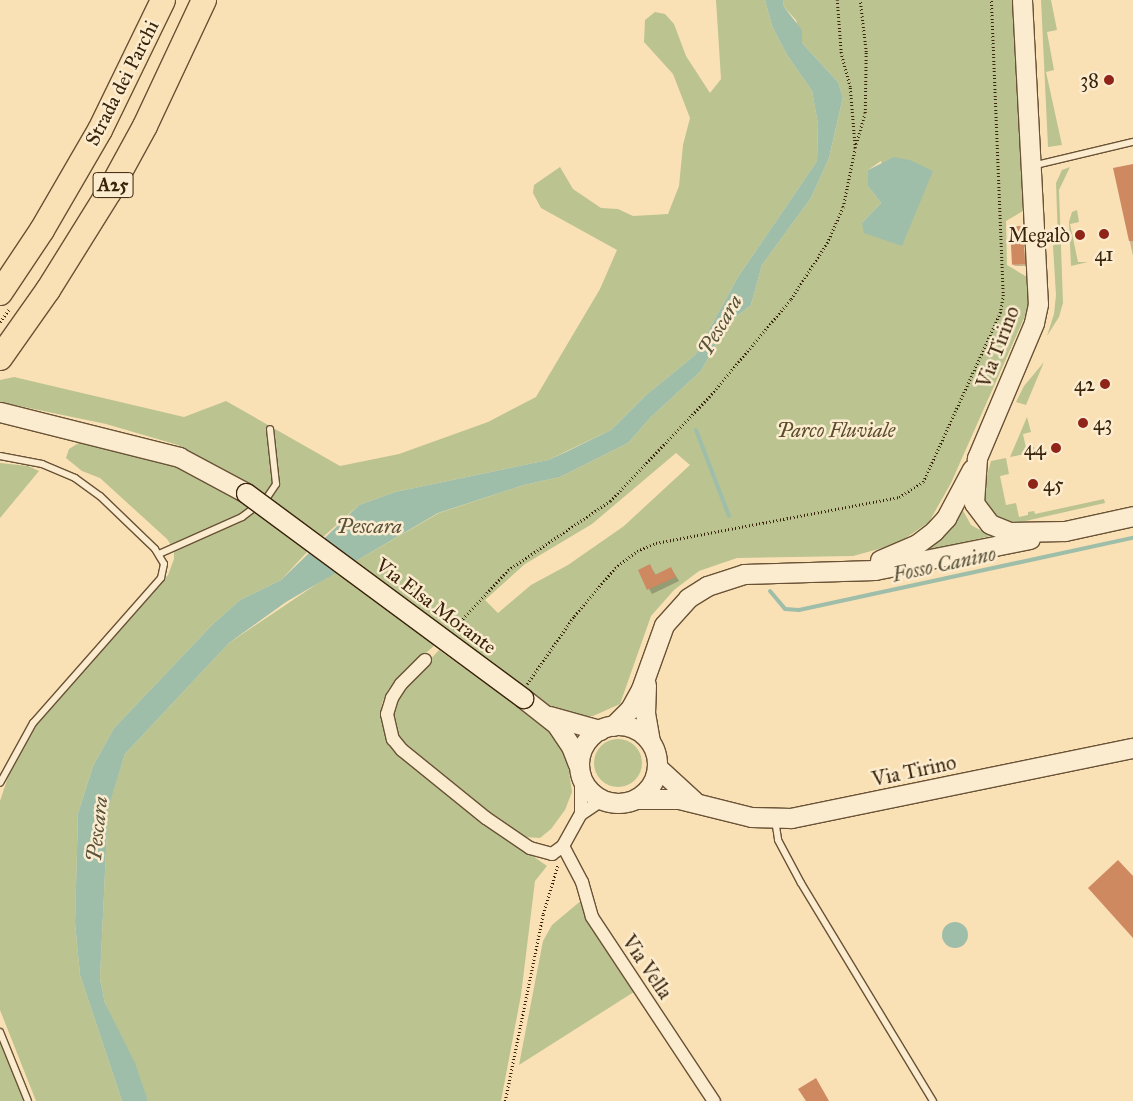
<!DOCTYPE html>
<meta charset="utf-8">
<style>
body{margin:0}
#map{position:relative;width:1133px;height:1101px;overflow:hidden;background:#fae1b5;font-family:"IM FELL Great Primer",serif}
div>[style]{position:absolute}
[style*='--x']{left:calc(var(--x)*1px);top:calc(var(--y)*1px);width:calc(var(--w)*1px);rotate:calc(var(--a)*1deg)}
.green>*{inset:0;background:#bbc390}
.round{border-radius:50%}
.water>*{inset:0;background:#9fbeaa}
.shadow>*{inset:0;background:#0003}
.stream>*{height:4px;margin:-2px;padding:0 2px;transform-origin:2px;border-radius:2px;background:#9fbeaa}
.building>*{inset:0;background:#ce8961;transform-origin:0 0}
.path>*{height:2.5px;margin-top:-1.25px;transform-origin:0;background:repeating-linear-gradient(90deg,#39230b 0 1px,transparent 0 3.5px)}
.roads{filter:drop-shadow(1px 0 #695236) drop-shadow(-1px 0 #695236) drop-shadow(0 1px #695236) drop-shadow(0 -1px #695236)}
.lane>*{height:6px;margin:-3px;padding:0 3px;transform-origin:3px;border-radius:3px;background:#fceccf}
.street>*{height:12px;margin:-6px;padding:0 6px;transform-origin:6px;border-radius:6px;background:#fceccf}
.secondary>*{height:19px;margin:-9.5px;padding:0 9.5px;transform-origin:9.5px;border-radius:9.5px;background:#fceccf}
.secondary>.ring{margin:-9.5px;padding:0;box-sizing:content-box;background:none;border:19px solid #fceccf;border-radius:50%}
.highway>*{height:24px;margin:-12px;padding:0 12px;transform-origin:12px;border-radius:12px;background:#fae1b5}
.bridges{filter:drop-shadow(1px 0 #39230b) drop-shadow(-1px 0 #39230b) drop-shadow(0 1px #39230b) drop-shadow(0 -1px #39230b)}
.secondary-bridge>*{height:19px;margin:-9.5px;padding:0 9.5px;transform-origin:9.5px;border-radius:9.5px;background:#fceccf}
.dots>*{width:14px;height:14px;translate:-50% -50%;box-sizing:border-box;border:2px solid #fceccf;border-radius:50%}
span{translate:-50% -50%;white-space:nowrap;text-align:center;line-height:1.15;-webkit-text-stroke:5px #fceccf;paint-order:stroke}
.shield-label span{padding:1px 4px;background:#fceccf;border:1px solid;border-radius:4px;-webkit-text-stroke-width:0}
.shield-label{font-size:19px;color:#39230b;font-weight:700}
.poi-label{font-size:20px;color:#39230b}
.right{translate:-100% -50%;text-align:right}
.left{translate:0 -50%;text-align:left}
.street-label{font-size:20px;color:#39230b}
.park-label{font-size:20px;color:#5a4b2c;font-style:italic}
.water-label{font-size:21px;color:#58523b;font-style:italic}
</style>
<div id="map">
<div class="green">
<i style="clip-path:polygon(716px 0,765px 0,772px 26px,787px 55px,812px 91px,818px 124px,817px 161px,738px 277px,695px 355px,646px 395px,611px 430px,548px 460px,395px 492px,359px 505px,323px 537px,252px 485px,178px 445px,106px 424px,0 402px,0 380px,14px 377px,184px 417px,226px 401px,340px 466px,399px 454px,488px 422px,536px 397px,600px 289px,617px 250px,541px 208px,533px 193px,534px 185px,560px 167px,573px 189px,601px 208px,618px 209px,633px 216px,668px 214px,679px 186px,683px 145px,690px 118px,673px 74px,644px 42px,645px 20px,655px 12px,665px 14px,674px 24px,686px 56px,710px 93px,721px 79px)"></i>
<i style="clip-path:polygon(evenodd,783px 0,1014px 0,1023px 211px,1006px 221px,1007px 265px,1027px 277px,1029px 307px,951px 483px,929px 522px,897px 544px,853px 556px,737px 558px,699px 571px,674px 590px,651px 616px,620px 704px,593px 716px,577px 717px,558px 712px,529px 693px,529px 690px,356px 561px,439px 513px,524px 485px,560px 477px,628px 443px,651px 417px,701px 371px,727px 324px,751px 305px,762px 265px,811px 198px,829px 158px,843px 97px,838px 82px,802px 43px,796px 20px,784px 7px,783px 0,881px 161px,902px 246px,862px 223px,881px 203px,868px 186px,868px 170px,881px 161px,783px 0,676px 453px,690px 465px,624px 526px,568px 565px,531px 585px,498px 613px,485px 600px,525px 564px,592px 524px,676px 453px)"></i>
<i style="clip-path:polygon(1041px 0,1051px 0,1057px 30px,1047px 32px,1054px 70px,1046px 72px,1062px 145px,1048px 147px)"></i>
<i style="clip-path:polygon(1070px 167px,1059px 190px,1063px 303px,1059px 317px,1047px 336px,1054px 314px,1056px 295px,1053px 246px,1058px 240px,1056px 183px,1062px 170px)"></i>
<i style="clip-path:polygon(1077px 210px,1079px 222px,1070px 224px,1078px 262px,1088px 262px,1071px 266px,1069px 222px,1072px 212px)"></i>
<i style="clip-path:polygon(1044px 362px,1026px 405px,1016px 402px,1024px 386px)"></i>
<i style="clip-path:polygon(1027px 417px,1031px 432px,1023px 434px,1026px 448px,1034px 447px,1035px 452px,1010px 457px)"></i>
<i style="clip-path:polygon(85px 439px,177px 464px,240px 500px,308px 551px,281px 580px,240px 600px,213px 624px,114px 728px,93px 766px,78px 813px,75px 923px,80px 975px,122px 1101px,36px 1101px,0 1010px,0 801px,8px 777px,39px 721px,168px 575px,174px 559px,174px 549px,167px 539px,100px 478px,82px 471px,66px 458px,69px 449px)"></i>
<i style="clip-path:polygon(1006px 458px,1009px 474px,1000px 476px,1006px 505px,1016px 503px,1019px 517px,1028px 515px,1028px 512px,1034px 511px,1035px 514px,1104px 499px,1105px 503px,1021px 522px,1007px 522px,994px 516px,982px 494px,991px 461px)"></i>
<i style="clip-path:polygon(0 463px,28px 466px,39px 471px,0 518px)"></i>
<i style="clip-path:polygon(961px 507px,971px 525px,991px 536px,920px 552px)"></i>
<i style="clip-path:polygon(336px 571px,435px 645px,402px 674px,388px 690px,382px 703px,381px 719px,393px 746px,484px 821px,547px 866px,535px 881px,521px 995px,501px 1101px,148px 1101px,105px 1003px,100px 979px,108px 808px,125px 754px,229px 643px)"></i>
<i style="clip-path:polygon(439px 650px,558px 735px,566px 750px,572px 792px,565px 810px,551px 829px,540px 838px,524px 837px,512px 831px,402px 745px,393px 727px,392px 713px,398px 694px)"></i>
<i class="round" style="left:594px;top:739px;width:48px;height:48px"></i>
<i style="clip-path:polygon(583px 899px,637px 990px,519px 1065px,543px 941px,552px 925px)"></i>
<i style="clip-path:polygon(0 1039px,26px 1101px,0 1101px)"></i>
</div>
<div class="water">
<i style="clip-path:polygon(765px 0,783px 0,784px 7px,802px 30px,802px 43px,838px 82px,843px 97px,829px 158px,811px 198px,762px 265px,751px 305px,727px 324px,701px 371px,651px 417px,628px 443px,560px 477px,524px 485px,438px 513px,286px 602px,229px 643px,125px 754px,108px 809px,100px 979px,105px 1003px,135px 1063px,148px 1101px,122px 1101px,80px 975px,75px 923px,78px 813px,93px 766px,114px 728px,213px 624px,240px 600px,281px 580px,359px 505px,395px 492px,548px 460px,566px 452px,611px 430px,646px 395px,695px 355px,738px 277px,817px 161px,818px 124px,812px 91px,787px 55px,772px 26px)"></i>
<i style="clip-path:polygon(894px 157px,910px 160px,933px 171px,902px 246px,864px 233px,862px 223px,881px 203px,868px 186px,868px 170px)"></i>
<i class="round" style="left:942px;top:922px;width:26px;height:26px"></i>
</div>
<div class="shadow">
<i style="clip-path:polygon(1133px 165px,1133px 256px,1114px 169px)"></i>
<i style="clip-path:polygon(1022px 227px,1026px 266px,1015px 266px,1013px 264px)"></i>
<i style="clip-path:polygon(650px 566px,656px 575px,671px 568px,679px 581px,652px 594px,639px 571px)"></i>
</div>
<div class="stream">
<i style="--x:696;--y:430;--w:92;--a:69"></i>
<i style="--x:770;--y:591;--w:23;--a:50"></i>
<i style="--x:785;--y:609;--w:14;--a:4"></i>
<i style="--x:799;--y:610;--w:342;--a:-12.2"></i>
</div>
<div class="building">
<i style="clip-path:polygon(1133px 164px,1133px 241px,1129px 241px,1113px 168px)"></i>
<i style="left:1023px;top:226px;width:38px;height:13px;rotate:87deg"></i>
<i style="clip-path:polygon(650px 564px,655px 575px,671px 567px,676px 577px,647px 590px,638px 570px)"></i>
<i style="clip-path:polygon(1118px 860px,1133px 876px,1133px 938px,1088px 888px)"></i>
<i style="clip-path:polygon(816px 1078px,829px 1101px,806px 1101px,798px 1089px)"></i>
</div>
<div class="path">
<i style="--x:856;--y:144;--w:32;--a:-74"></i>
<i style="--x:865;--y:113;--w:61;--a:-89.1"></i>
<i style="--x:866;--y:52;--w:52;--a:-96.6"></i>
<i style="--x:0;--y:322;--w:16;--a:-55"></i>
<i style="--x:453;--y:629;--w:81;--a:-47"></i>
<i style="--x:508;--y:570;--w:123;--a:-34.1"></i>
<i style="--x:610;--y:501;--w:144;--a:-46.4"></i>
<i style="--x:709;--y:397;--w:128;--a:-50.1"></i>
<i style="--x:791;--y:299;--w:67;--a:-57.3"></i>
<i style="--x:827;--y:243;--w:39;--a:-66"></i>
<i style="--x:843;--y:207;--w:60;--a:-78.5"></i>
<i style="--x:855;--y:148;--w:61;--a:-94.7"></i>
<i style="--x:850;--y:87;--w:35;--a:-105"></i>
<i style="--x:841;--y:53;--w:53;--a:-94.3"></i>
<i style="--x:527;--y:684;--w:83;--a:-55.3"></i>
<i style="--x:574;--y:616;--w:63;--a:-49.5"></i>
<i style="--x:615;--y:568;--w:28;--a:-38"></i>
<i style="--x:637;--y:551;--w:21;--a:-23"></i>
<i style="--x:656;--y:543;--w:247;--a:-10.7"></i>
<i style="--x:899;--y:497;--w:28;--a:-32"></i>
<i style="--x:923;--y:482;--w:186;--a:-65.5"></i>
<i style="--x:1000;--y:313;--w:17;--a:-80"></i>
<i style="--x:1003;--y:296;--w:296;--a:-92.3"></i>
<i style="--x:505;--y:1101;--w:191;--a:-78.5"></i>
<i style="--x:543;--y:914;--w:52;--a:-73.3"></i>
</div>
<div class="roads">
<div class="lane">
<i style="--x:1032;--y:166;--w:104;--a:-13.4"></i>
<i style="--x:0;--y:456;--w:43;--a:10.8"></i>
<i style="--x:42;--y:464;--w:36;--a:23"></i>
<i style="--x:75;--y:478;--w:31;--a:36"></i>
<i style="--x:100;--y:496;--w:76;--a:43.9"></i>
<i style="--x:155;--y:549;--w:17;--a:59"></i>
<i style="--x:164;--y:564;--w:14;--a:102"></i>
<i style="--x:161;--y:578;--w:193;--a:131.4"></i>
<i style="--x:33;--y:723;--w:68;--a:118.8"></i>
<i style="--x:159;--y:554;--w:91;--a:-24"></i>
<i style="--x:242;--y:517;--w:30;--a:-37"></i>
<i style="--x:266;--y:499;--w:18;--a:-56"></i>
<i style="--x:276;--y:484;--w:55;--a:-96.2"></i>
<i style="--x:775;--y:820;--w:20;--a:81"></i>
<i style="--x:778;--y:840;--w:49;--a:61.9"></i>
<i style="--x:801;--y:883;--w:255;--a:58.8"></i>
<i style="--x:0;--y:1032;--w:74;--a:67.9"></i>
</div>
<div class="street">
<i style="--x:425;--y:660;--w:34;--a:135"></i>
<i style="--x:401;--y:684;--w:17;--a:123"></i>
<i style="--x:392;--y:698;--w:17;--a:107"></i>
<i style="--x:387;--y:714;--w:26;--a:77"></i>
<i style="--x:393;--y:739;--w:14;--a:51"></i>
<i style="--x:402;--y:750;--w:108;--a:39"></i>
<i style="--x:486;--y:818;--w:53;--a:34.3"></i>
<i style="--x:530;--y:848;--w:23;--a:15"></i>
<i style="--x:552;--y:854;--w:14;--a:-36"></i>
<i style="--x:563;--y:846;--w:37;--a:-61"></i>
<i style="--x:581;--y:814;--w:25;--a:-34"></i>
<i style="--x:581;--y:814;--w:35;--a:-90"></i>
<i style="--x:563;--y:846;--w:41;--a:62.2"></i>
<i style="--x:582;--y:882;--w:36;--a:74"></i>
<i style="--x:592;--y:917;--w:221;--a:56.5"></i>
</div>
<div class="secondary">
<i style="--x:1022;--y:0;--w:304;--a:87"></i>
<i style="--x:1038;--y:304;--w:19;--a:102"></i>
<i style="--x:1034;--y:323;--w:147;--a:112.9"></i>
<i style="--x:977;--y:458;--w:45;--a:93.8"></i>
<i style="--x:974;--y:503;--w:26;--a:53"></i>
<i style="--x:990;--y:524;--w:22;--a:22"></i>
<i style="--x:1010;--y:532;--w:55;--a:-1"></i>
<i style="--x:1065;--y:531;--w:70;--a:-12.4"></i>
<i style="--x:0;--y:412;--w:185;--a:14.1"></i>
<i style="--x:179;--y:457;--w:76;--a:28.2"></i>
<i style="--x:880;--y:560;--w:40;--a:-23.4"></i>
<i style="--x:917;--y:544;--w:21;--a:-37"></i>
<i style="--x:934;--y:531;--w:18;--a:-47"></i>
<i style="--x:946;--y:518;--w:55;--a:-62"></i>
<i style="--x:646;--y:685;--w:28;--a:92"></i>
<i style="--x:645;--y:713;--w:29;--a:80"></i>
<i style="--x:523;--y:698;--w:42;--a:38.2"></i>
<i style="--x:556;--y:724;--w:27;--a:56"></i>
<i style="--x:571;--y:746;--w:19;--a:69"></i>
<i style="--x:549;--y:716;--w:53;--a:15.4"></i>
<i class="ring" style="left:579px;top:725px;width:59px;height:59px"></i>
<i style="--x:613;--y:726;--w:24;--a:-45"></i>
<i style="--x:630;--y:709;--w:23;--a:-61"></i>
<i style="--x:641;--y:689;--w:68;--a:-70.2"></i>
<i style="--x:664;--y:625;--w:36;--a:-48"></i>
<i style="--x:688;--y:598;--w:22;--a:-32"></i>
<i style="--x:707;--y:586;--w:39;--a:-18"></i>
<i style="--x:744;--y:574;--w:131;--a:-1.7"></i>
<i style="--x:875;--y:570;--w:158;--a:-11.3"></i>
<i style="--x:657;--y:767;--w:50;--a:42.6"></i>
<i style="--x:637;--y:799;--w:42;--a:0"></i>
<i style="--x:679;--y:799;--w:74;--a:14"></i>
<i style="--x:751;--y:817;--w:40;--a:1.4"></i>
<i style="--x:791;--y:818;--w:349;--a:-11.6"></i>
</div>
<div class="highway">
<i style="--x:0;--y:293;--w:76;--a:-56.3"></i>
<i style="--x:42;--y:230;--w:116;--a:-59.9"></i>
<i style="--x:100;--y:130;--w:144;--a:-64.1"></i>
<i style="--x:0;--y:358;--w:83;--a:-54.8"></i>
<i style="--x:48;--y:290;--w:115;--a:-58.1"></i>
<i style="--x:109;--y:192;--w:75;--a:-61.4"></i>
<i style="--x:145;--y:126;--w:139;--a:-64.9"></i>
</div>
</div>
<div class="bridges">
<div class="secondary-bridge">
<i style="--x:246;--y:493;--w:345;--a:36.5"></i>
</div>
</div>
<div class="dots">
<i style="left:1109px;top:80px;background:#8f2418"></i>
<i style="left:1104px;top:234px;background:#8f2418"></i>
<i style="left:1080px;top:235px;background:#8f2418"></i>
<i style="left:1105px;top:384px;background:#8f2418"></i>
<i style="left:1083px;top:423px;background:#8f2418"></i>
<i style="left:1056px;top:448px;background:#8f2418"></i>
<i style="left:1033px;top:484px;background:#8f2418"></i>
</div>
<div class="shield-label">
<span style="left:113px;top:185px">A25</span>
</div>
<div class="poi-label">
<span class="right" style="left:1099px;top:80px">38</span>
<span class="right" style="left:1070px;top:235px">Megalò</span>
<span style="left:1104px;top:254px">41</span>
<span class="right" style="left:1095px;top:384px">42</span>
<span class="left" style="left:1093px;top:423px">43</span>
<span class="right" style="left:1046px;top:448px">44</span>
<span class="left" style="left:1043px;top:484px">45</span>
</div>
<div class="street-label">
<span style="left:122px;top:83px;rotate:-63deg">Strada dei Parchi</span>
<span style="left:998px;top:347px;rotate:-69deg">Via Tirino</span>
<span style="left:436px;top:606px;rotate:37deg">Via Elsa Morante</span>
<span style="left:914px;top:771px;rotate:-12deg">Via Tirino</span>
<span style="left:647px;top:967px;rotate:56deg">Via Vella</span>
</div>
<div class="park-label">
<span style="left:836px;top:430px">Parco Fluviale</span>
</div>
<div class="water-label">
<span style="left:720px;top:325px;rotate:-60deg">Pescara</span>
<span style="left:369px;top:526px">Pescara</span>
<span style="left:944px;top:564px;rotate:-12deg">Fosso Canino</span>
<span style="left:97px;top:829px;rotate:-84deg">Pescara</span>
</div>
</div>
